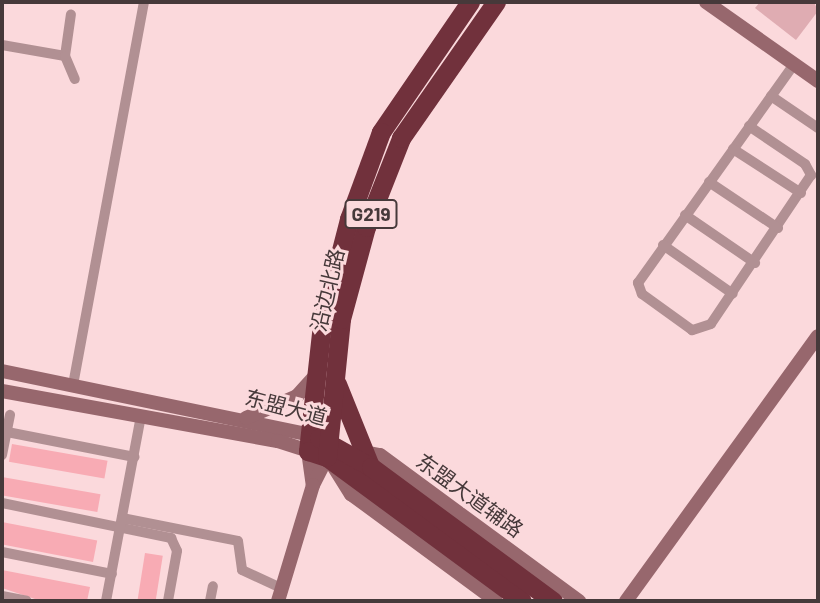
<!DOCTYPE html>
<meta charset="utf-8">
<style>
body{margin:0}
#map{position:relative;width:820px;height:603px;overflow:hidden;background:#fbd9dc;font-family:Barlow,"Noto Sans SC",sans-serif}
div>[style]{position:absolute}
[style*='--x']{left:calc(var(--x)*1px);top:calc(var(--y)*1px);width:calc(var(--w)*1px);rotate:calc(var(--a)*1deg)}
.green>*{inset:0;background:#dfacb2}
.building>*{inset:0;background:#f8abb4;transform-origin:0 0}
.street>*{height:10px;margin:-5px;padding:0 5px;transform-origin:5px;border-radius:5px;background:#b19093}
.secondary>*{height:14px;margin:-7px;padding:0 7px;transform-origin:7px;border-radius:7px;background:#97676d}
.highway>*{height:19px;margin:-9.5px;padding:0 9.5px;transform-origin:9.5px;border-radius:9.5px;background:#71313c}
span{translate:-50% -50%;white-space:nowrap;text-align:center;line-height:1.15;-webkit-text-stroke:6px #fbd9dc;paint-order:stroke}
.shield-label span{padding:2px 5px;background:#fbd9dc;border:2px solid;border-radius:5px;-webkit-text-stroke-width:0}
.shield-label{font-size:19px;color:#46393a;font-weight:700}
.street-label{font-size:21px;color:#46393a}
.frame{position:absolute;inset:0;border:4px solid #46393a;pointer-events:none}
</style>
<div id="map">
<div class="green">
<i style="clip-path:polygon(760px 2px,814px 2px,818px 11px,796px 40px,755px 8px)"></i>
</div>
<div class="building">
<i style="left:12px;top:444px;width:97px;height:18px;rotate:10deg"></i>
<i style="left:2px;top:477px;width:100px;height:18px;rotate:10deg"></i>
<i style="left:2px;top:522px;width:97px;height:22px;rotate:11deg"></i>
<i style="left:145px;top:553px;width:18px;height:49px;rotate:9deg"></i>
<i style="clip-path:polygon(2px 570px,90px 587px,87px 601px,41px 601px,2px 588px)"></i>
</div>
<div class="street">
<i style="--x:2;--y:45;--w:64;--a:9.9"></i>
<i style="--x:65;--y:56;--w:42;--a:-81.9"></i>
<i style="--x:65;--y:56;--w:25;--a:67"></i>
<i style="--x:771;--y:96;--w:57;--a:34.2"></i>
<i style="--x:749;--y:126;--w:68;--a:34.2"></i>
<i style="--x:805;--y:164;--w:13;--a:61"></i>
<i style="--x:811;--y:175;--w:179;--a:123.9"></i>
<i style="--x:711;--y:324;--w:20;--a:162"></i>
<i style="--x:692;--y:330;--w:62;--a:-144.2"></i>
<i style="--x:642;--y:294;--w:12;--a:-110"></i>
<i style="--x:638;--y:283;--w:269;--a:-54.5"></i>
<i style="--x:733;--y:149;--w:81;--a:32.9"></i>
<i style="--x:709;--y:182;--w:83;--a:33.7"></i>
<i style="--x:685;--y:215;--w:85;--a:34.4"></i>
<i style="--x:663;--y:245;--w:85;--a:35"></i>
<i style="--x:73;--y:385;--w:390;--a:-79.5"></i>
<i style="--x:2;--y:431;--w:135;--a:11.1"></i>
<i style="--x:2;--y:455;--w:41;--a:-78.7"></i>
<i style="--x:2;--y:503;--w:173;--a:11.7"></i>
<i style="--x:171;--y:538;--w:14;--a:65"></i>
<i style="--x:177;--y:551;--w:51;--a:100.2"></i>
<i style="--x:122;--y:518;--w:118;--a:11.2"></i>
<i style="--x:238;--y:541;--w:29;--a:82"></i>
<i style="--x:242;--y:570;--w:43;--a:24.8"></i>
<i style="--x:2;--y:552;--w:112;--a:11.3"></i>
<i style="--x:2;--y:596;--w:25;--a:11"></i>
<i style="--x:106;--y:601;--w:188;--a:-79.3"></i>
<i style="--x:210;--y:601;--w:15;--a:-79"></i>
</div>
<div class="secondary">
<i style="--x:706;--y:2;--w:137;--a:35.2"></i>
<i style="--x:2;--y:371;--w:315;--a:11.7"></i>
<i style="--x:2;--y:391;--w:280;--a:10.3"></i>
<i style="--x:278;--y:441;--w:32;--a:18"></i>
<i style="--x:308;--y:451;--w:34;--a:82"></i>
<i style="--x:313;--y:485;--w:31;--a:-63"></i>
<i style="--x:246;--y:418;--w:56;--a:-23.3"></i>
<i style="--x:297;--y:396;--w:27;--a:-48"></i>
<i style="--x:359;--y:451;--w:21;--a:11"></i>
<i style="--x:380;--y:455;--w:247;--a:36.3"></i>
<i style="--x:332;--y:464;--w:36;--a:58"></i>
<i style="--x:351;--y:494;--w:180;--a:36.4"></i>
<i style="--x:278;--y:601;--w:121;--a:-73.2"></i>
<i style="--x:626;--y:601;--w:327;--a:-54.1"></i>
</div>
<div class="highway">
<i style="--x:470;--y:2;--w:158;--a:124.4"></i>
<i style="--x:381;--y:132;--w:93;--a:110.2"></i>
<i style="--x:349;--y:219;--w:108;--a:104.4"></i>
<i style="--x:322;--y:324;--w:128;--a:96.3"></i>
<i style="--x:308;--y:451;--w:20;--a:18"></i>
<i style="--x:327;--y:457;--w:242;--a:36.4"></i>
<i style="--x:337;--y:384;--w:88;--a:68.1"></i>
<i style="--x:319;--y:438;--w:60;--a:29.1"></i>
<i style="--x:371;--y:467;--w:226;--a:36.4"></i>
<i style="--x:327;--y:457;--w:139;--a:-84.2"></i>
<i style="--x:341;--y:319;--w:95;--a:-74.8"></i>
<i style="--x:366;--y:227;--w:96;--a:-68.5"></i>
<i style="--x:401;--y:138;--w:166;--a:-55.1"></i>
</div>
<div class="shield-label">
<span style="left:371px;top:214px">G219</span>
</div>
<div class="street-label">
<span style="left:327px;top:290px;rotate:-77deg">沿边北路</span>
<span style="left:286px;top:407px;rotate:15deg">东盟大道</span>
<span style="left:470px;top:495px;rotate:36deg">东盟大道辅路</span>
</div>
<div class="frame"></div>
</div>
